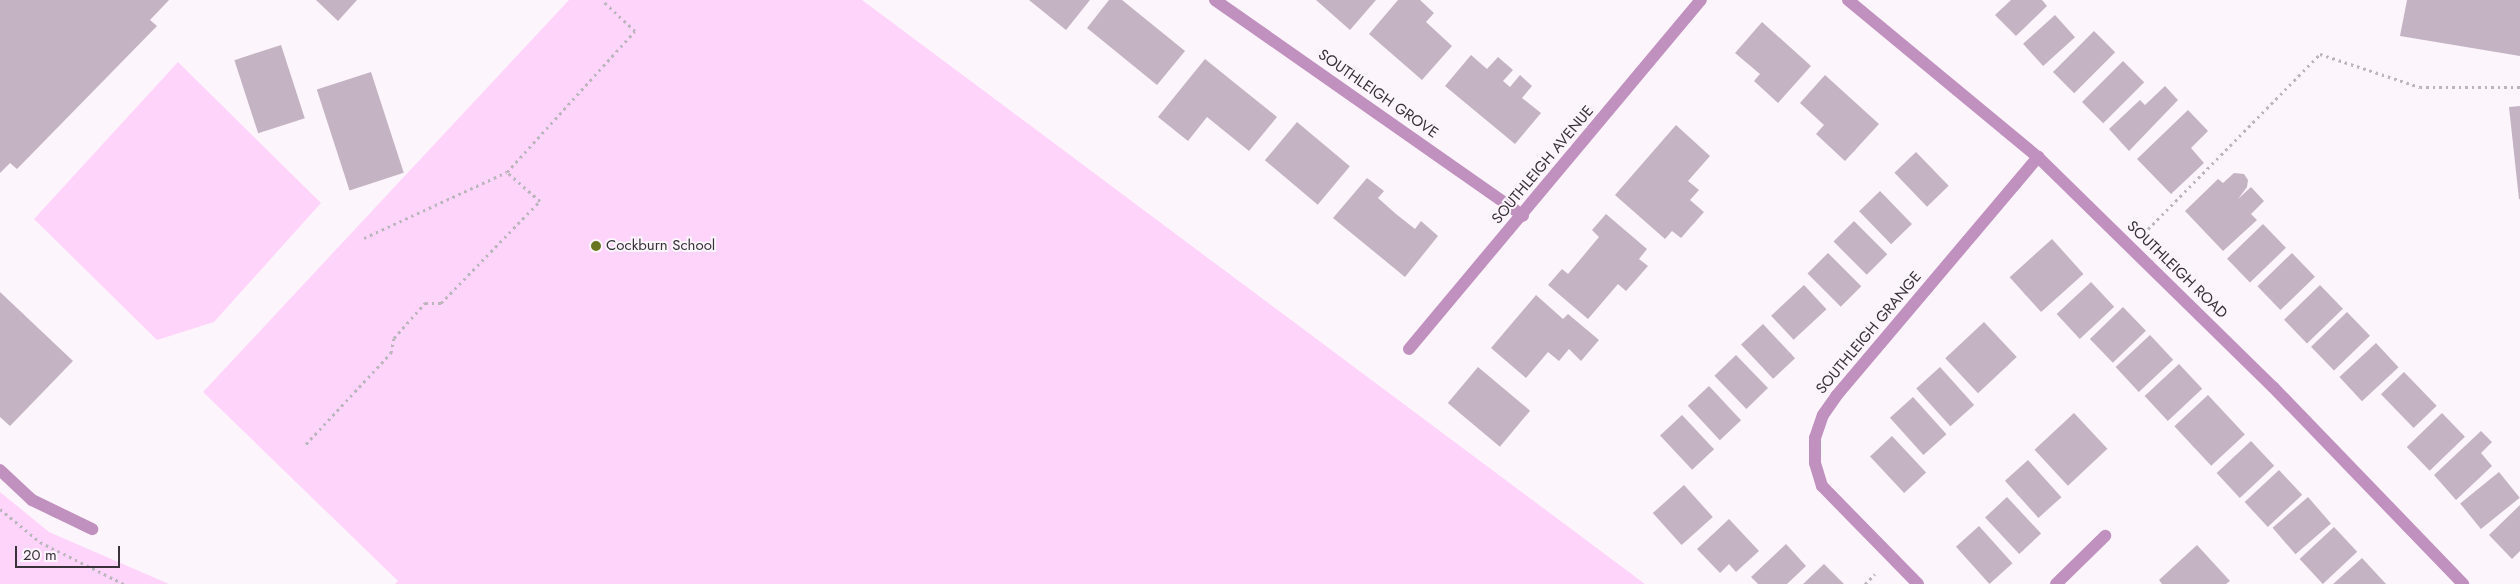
<!DOCTYPE html>
<style>
body{margin:0}
#map{position:relative;width:2520px;height:584px;overflow:hidden;background:#fdf5fc;font-family:Jost,sans-serif}
div>[style]{position:absolute}
[style*='--x']{left:calc(var(--x)*1px);top:calc(var(--y)*1px);width:calc(var(--w)*1px);rotate:calc(var(--a)*1deg)}
.green>*{inset:0;background:#fed4fb}
.building>*{inset:0;background:#c4b3c3;transform-origin:0 0}
.path>*{height:3px;margin-top:-1.5px;transform-origin:0;background:repeating-linear-gradient(90deg,#bdb5bc 0 2.5px,transparent 0 6.5px)}
.service>*{height:12px;margin:-6px;padding:0 6px;transform-origin:6px;border-radius:6px;background:#c091be}
.minor>*{height:12px;margin:-6px;padding:0 6px;transform-origin:6px;border-radius:6px;background:#c091be}
.dots>*{width:14px;height:14px;translate:-50% -50%;box-sizing:border-box;border:2px solid #fdf5fc;border-radius:50%}
span{translate:-50% -50%;white-space:nowrap;text-align:center;line-height:1.15;-webkit-text-stroke:4px #fdf5fc;paint-order:stroke}
.street-label{font-size:15px;color:#393239}
.poi-label{font-size:15px;color:#393239}
.left{translate:0 -50%;text-align:left}
.scale{position:absolute;left:15px;top:546px;width:105px;height:22px;box-sizing:border-box;border:2px solid #393239;border-top:0;padding-left:6px;font-size:15px;line-height:18px;white-space:nowrap;color:#393239;-webkit-text-stroke:4px #fdf5fc;paint-order:stroke}
</style>
<div id="map">
<div class="green">
<i style="clip-path:polygon(569px 0,862px 0,1645px 584px,395px 584px,398px 581px,203px 392px)"></i>
<i style="clip-path:polygon(178px 62px,321px 203px,214px 322px,157px 340px,34px 219px)"></i>
<i style="clip-path:polygon(0 492px,49px 532px,169px 584px,0 584px)"></i>
</div>
<div class="building">
<i style="clip-path:polygon(0 0,169px 0,150px 20px,157px 26px,17px 169px,10px 163px,0 173px)"></i>
<i style="clip-path:polygon(316px 0,357px 0,338px 21px)"></i>
<i style="clip-path:polygon(1029px 0,1090px 0,1066px 30px)"></i>
<i style="clip-path:polygon(1109px 0,1122px 0,1185px 51px,1157px 85px,1087px 28px)"></i>
<i style="clip-path:polygon(1316px 0,1376px 0,1350px 30px)"></i>
<i style="clip-path:polygon(1398px 0,1420px 0,1434px 13px,1426px 22px,1452px 46px,1422px 80px,1369px 34px)"></i>
<i style="clip-path:polygon(2011px 0,2042px 0,2047px 6px,2016px 36px,1995px 15px)"></i>
<i style="clip-path:polygon(2407px 0,2520px 0,2520px 56px,2400px 36px)"></i>
<i style="left:2055px;top:15px;width:30px;height:43px;rotate:48deg"></i>
<i style="clip-path:polygon(1762px 22px,1811px 66px,1778px 103px,1754px 81px,1760px 74px,1735px 53px)"></i>
<i style="left:2094px;top:31px;width:30px;height:58px;rotate:45deg"></i>
<i style="left:281px;top:45px;width:77px;height:49px;rotate:72deg"></i>
<i style="clip-path:polygon(1471px 55px,1487px 69px,1498px 57px,1513px 70px,1503px 81px,1510px 87px,1520px 75px,1532px 86px,1522px 98px,1541px 113px,1515px 144px,1445px 86px)"></i>
<i style="clip-path:polygon(1205px 59px,1277px 117px,1249px 151px,1207px 117px,1188px 141px,1158px 117px)"></i>
<i style="left:2123px;top:61px;width:30px;height:58px;rotate:45deg"></i>
<i style="left:371px;top:72px;width:106px;height:57px;rotate:72deg"></i>
<i style="clip-path:polygon(1825px 75px,1879px 124px,1845px 161px,1816px 134px,1824px 125px,1800px 103px)"></i>
<i style="clip-path:polygon(2165px 86px,2178px 100px,2129px 151px,2109px 129px,2140px 100px,2145px 105px)"></i>
<i style="clip-path:polygon(2520px 106px,2520px 199px,2519px 199px,2509px 107px)"></i>
<i style="clip-path:polygon(2188px 110px,2208px 131px,2191px 148px,2204px 163px,2171px 194px,2137px 159px)"></i>
<i style="left:1297px;top:122px;width:69px;height:50px;rotate:40deg"></i>
<i style="clip-path:polygon(1676px 125px,1710px 156px,1688px 181px,1699px 190px,1690px 200px,1704px 212px,1681px 238px,1672px 231px,1665px 239px,1615px 195px)"></i>
<i style="left:1916px;top:152px;width:47px;height:30px;rotate:46deg"></i>
<i style="clip-path:polygon(2234px 173px,2244px 174px,2248px 180px,2247px 187px,2238px 199px,2251px 187px,2264px 201px,2251px 214px,2257px 220px,2223px 251px,2185px 211px,2218px 179px,2223px 183px)"></i>
<i style="clip-path:polygon(1367px 178px,1384px 191px,1378px 198px,1396px 214px,1415px 229px,1421px 221px,1438px 236px,1405px 277px,1333px 218px)"></i>
<i style="left:1880px;top:191px;width:46px;height:29px;rotate:46deg"></i>
<i style="clip-path:polygon(1606px 214px,1647px 249px,1639px 259px,1648px 266px,1626px 291px,1618px 284px,1588px 319px,1548px 285px,1562px 269px,1568px 274px,1599px 237px,1592px 230px)"></i>
<i style="left:1854px;top:221px;width:47px;height:29px;rotate:45deg"></i>
<i style="left:2263px;top:224px;width:33px;height:50px;rotate:46deg"></i>
<i style="left:2052px;top:239px;width:47px;height:57px;rotate:48deg"></i>
<i style="left:1828px;top:253px;width:47px;height:29px;rotate:45deg"></i>
<i style="left:2292px;top:253px;width:33px;height:48px;rotate:46deg"></i>
<i style="left:2091px;top:282px;width:34px;height:47px;rotate:47deg"></i>
<i style="left:1804px;top:285px;width:33px;height:45px;rotate:47deg"></i>
<i style="left:2320px;top:285px;width:33px;height:50px;rotate:46deg"></i>
<i style="clip-path:polygon(0 292px,73px 361px,10px 426px,0 417px)"></i>
<i style="clip-path:polygon(1536px 295px,1563px 319px,1568px 314px,1599px 340px,1581px 361px,1569px 349px,1559px 361px,1548px 352px,1526px 378px,1491px 348px)"></i>
<i style="left:2123px;top:307px;width:33px;height:46px;rotate:46deg"></i>
<i style="left:2347px;top:312px;width:33px;height:50px;rotate:46deg"></i>
<i style="left:1984px;top:322px;width:48px;height:53px;rotate:47deg"></i>
<i style="left:1763px;top:324px;width:47px;height:30px;rotate:47deg"></i>
<i style="left:2150px;top:335px;width:34px;height:47px;rotate:47deg"></i>
<i style="left:2376px;top:343px;width:33px;height:50px;rotate:47deg"></i>
<i style="left:1736px;top:355px;width:46px;height:30px;rotate:46deg"></i>
<i style="left:2179px;top:364px;width:34px;height:47px;rotate:47deg"></i>
<i style="left:1478px;top:367px;width:68px;height:47px;rotate:40deg"></i>
<i style="left:1940px;top:367px;width:51px;height:32px;rotate:48deg"></i>
<i style="left:2404px;top:372px;width:47px;height:32px;rotate:46deg"></i>
<i style="left:1709px;top:386px;width:47px;height:29px;rotate:47deg"></i>
<i style="left:2208px;top:395px;width:54px;height:46px;rotate:47deg"></i>
<i style="left:1913px;top:397px;width:50px;height:31px;rotate:48deg"></i>
<i style="left:2074px;top:413px;width:49px;height:54px;rotate:47deg"></i>
<i style="left:2442px;top:413px;width:33px;height:49px;rotate:46deg"></i>
<i style="left:1682px;top:415px;width:47px;height:30px;rotate:47deg"></i>
<i style="clip-path:polygon(2481px 431px,2492px 442px,2481px 453px,2492px 466px,2456px 500px,2434px 475px)"></i>
<i style="left:1892px;top:436px;width:50px;height:30px;rotate:47deg"></i>
<i style="left:2251px;top:441px;width:34px;height:47px;rotate:47deg"></i>
<i style="left:2028px;top:460px;width:50px;height:31px;rotate:48deg"></i>
<i style="left:2279px;top:470px;width:34px;height:47px;rotate:47deg"></i>
<i style="left:2499px;top:472px;width:33px;height:50px;rotate:51deg"></i>
<i style="left:1684px;top:485px;width:43px;height:42px;rotate:48deg"></i>
<i style="left:2007px;top:497px;width:50px;height:30px;rotate:47deg"></i>
<i style="left:2308px;top:497px;width:35px;height:47px;rotate:49deg"></i>
<i style="clip-path:polygon(2520px 505px,2520px 551px,2512px 559px,2489px 535px)"></i>
<i style="clip-path:polygon(1729px 519px,1759px 551px,1736px 572px,1729px 564px,1720px 573px,1697px 549px)"></i>
<i style="left:1979px;top:526px;width:50px;height:31px;rotate:48deg"></i>
<i style="left:2334px;top:527px;width:34px;height:47px;rotate:47deg"></i>
<i style="clip-path:polygon(1786px 544px,1806px 566px,1787px 584px,1758px 584px,1751px 577px)"></i>
<i style="clip-path:polygon(2197px 545px,2230px 581px,2226px 584px,2162px 584px,2159px 580px)"></i>
<i style="clip-path:polygon(2362px 558px,2386px 584px,2333px 584px)"></i>
<i style="clip-path:polygon(1824px 564px,1844px 584px,1803px 584px)"></i>
</div>
<div class="path">
<i style="--x:2148;--y:229;--w:245;--a:-45.5"></i>
<i style="--x:2320;--y:54;--w:105;--a:18.3"></i>
<i style="--x:2420;--y:87;--w:100;--a:0"></i>
<i style="--x:364;--y:238;--w:157;--a:-24.8"></i>
<i style="--x:306;--y:444;--w:125;--a:-47"></i>
<i style="--x:391;--y:353;--w:15;--a:-79"></i>
<i style="--x:394;--y:338;--w:47;--a:-48.5"></i>
<i style="--x:425;--y:303;--w:16;--a:0"></i>
<i style="--x:441;--y:303;--w:142;--a:-45.9"></i>
<i style="--x:540;--y:201;--w:44;--a:-138.7"></i>
<i style="--x:507;--y:172;--w:190;--a:-47.8"></i>
<i style="--x:635;--y:31;--w:45;--a:-136.8"></i>
<i style="--x:0;--y:509;--w:52;--a:39.5"></i>
<i style="--x:40;--y:542;--w:94;--a:26.6"></i>
<i style="--x:1865;--y:584;--w:14;--a:-45"></i>
</div>
<div class="service">
<i style="--x:0;--y:470;--w:44;--a:43.2"></i>
<i style="--x:32;--y:500;--w:67;--a:25.8"></i>
</div>
<div class="minor">
<i style="--x:1215;--y:0;--w:376;--a:35"></i>
<i style="--x:1848;--y:0;--w:246;--a:39.6"></i>
<i style="--x:2038;--y:157;--w:329;--a:44.4"></i>
<i style="--x:2273;--y:387;--w:274;--a:46"></i>
<i style="--x:1409;--y:349;--w:455;--a:-50.1"></i>
<i style="--x:1918;--y:584;--w:137;--a:-134.4"></i>
<i style="--x:1822;--y:486;--w:24;--a:-107"></i>
<i style="--x:1815;--y:463;--w:25;--a:-90"></i>
<i style="--x:1815;--y:438;--w:24;--a:-71"></i>
<i style="--x:1823;--y:415;--w:24;--a:-55"></i>
<i style="--x:1837;--y:395;--w:312;--a:-49.8"></i>
<i style="--x:2056;--y:584;--w:69;--a:-44.4"></i>
</div>
<div class="dots">
<i style="left:596px;top:246px;background:#687521"></i>
</div>
<div class="street-label">
<span style="left:1378px;top:94px;rotate:35deg">SOUTHLEIGH GROVE</span>
<span style="left:1543px;top:165px;rotate:-50deg">SOUTHLEIGH AVENUE</span>
<span style="left:2177px;top:270px;rotate:44deg">SOUTHLEIGH ROAD</span>
<span style="left:1869px;top:333px;rotate:-50deg">SOUTHLEIGH GRANGE</span>
</div>
<div class="poi-label">
<span class="left" style="left:606px;top:246px">Cockburn School</span>
</div>
<div class="scale">20 m</div>
</div>
